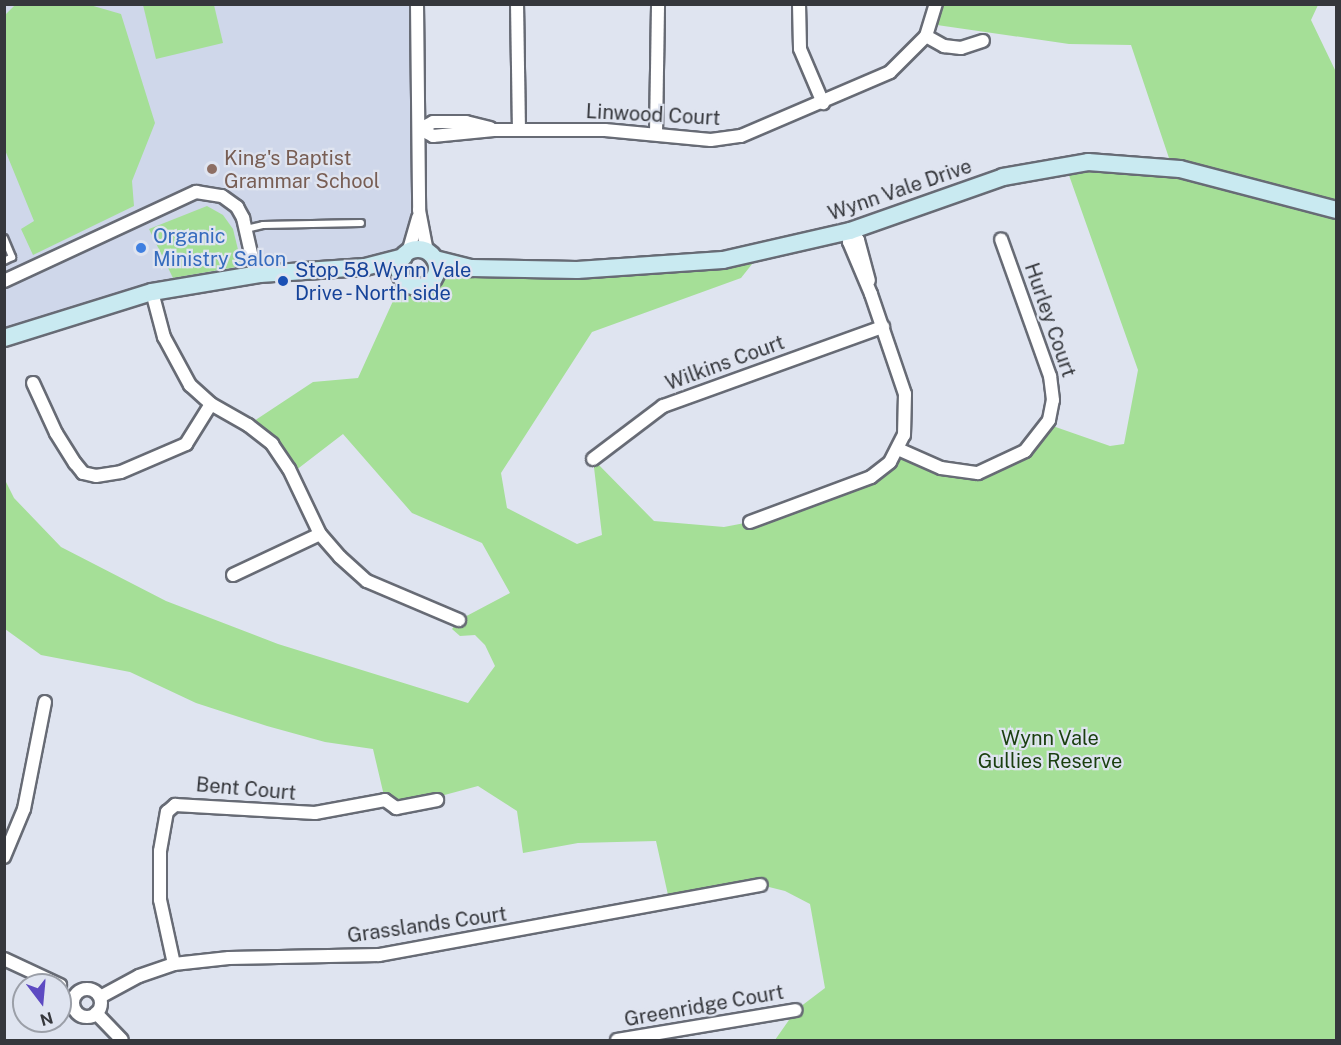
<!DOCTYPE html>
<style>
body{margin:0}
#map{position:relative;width:1341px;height:1045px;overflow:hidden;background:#dfe4f0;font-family:"Public Sans",sans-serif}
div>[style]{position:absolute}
.built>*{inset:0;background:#cfd7ea}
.green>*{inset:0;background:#a5df97}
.roads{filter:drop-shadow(2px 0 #676b75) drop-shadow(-2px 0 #676b75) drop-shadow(0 2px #676b75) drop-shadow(0 -2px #676b75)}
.lane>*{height:6px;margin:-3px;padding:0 3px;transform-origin:3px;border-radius:3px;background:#fff}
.street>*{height:12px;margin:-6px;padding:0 6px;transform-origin:6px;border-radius:6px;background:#fff}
.street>.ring{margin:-6px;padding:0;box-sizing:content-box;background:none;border:12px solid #fff;border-radius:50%}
.secondary>*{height:16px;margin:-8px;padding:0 8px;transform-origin:8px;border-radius:8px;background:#c9eaf1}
.secondary>.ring{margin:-8px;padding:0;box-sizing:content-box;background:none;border:16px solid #c9eaf1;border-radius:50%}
.dots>*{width:16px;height:16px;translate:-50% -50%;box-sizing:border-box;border:3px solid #dfe4f0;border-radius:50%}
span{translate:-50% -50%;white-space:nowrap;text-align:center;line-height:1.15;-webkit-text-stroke:4.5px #dfe4f0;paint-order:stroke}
.street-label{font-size:20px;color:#35373c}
.education-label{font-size:20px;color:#785e54}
.left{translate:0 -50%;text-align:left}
.shop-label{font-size:20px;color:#366cbe}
.transit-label{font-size:20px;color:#164399}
.park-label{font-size:20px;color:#1a3f0f}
.frame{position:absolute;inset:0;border:6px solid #35373c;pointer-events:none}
.north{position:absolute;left:12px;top:973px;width:60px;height:60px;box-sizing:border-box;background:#dfe4f0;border:2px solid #9b9fa8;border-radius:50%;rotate:164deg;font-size:16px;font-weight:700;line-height:24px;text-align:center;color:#35373c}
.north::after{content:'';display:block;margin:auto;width:21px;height:27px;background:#5d4ac2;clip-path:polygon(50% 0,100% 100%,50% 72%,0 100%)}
</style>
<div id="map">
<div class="built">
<i style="clip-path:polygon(5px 5px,416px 5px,419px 210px,405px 255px,142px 295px,5px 339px)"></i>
</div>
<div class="green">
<i style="clip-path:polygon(16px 4px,90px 5px,121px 14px,155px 123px,132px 181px,134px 206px,33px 255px,21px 229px,34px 221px,5px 150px,5px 15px)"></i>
<i style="clip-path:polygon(143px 5px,214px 5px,223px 43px,156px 59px)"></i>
<i style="clip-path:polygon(936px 5px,1318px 5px,1311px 20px,1336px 72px,1336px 1040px,775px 1040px,796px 1010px,825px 988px,810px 904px,785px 891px,761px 885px,670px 904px,656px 841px,578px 843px,523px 853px,517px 811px,478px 786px,396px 808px,385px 800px,373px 749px,325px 742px,267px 726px,196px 703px,130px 672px,41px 655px,5px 629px,4px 478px,14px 498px,61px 547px,166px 601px,278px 644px,468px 703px,495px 666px,485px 645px,475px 635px,460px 636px,452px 629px,459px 620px,510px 593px,482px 543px,412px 513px,343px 434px,291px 474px,248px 425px,313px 382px,358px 378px,403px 279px,420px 287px,472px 268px,760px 254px,741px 278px,592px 332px,501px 473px,507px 508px,577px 544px,602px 535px,593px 459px,654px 521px,724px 527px,750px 522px,855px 484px,898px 449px,963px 473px,1003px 465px,1047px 424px,1110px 446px,1124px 444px,1138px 370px,1065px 164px,1172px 167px,1131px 45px,1069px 44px,930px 24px)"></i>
<i style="clip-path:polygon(207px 206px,223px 215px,233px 229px,242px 266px,173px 278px,149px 229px)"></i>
</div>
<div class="roads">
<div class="lane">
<i style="left:246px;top:229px;width:17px;rotate:-13deg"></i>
<i style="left:263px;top:225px;width:98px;rotate:-1.2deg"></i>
<i style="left:4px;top:238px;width:21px;rotate:67deg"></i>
<i style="left:12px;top:257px;width:9px;rotate:153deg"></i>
</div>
<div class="street">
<i style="left:417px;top:4px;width:206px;rotate:89.4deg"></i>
<i style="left:419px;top:210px;width:43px;rotate:79.2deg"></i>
<i style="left:517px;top:4px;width:126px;rotate:89.1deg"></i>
<i style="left:799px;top:4px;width:45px;rotate:88.7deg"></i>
<i style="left:800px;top:49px;width:59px;rotate:66.9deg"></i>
<i style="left:926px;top:36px;width:21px;rotate:29deg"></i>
<i style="left:944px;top:46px;width:17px;rotate:7deg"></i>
<i style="left:961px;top:48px;width:23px;rotate:-18deg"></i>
<i style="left:420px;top:129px;width:15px;rotate:28deg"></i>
<i style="left:433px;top:136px;width:61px;rotate:-5.6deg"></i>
<i style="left:494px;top:130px;width:111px"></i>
<i style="left:605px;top:130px;width:106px;rotate:5.4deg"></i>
<i style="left:711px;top:140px;width:30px;rotate:-8deg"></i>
<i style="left:741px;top:136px;width:162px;rotate:-23.2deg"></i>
<i style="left:890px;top:72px;width:51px;rotate:-45deg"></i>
<i style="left:926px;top:36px;width:34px;rotate:-73deg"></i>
<i style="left:420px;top:129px;width:15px;rotate:-28deg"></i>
<i style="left:433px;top:122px;width:33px"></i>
<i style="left:466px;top:122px;width:25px;rotate:14deg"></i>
<i style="left:656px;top:134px;width:130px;rotate:-89.1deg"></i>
<i style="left:850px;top:231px;width:12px;rotate:48deg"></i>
<i style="left:858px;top:240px;width:42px;rotate:75deg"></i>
<i style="left:408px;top:253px;width:37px;rotate:-74deg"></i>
<i style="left:4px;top:281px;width:212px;rotate:-24.9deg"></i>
<i style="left:196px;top:192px;width:26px;rotate:9deg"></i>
<i style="left:222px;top:196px;width:19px;rotate:36deg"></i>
<i style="left:237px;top:207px;width:13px;rotate:61deg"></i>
<i style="left:243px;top:218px;width:58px;rotate:77.2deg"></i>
<i style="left:152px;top:292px;width:47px;rotate:75.1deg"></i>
<i style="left:164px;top:337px;width:55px;rotate:61.6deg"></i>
<i style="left:190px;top:385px;width:28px;rotate:42deg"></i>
<i style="left:211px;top:404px;width:43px;rotate:29.6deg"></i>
<i style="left:248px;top:425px;width:31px;rotate:38deg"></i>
<i style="left:272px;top:444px;width:30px;rotate:56deg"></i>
<i style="left:289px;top:469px;width:72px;rotate:64.5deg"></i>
<i style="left:320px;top:534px;width:30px;rotate:49deg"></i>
<i style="left:340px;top:557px;width:36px;rotate:42deg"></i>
<i style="left:367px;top:581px;width:100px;rotate:23deg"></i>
<i style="left:33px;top:383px;width:55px;rotate:65.3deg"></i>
<i style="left:56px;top:433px;width:36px;rotate:58deg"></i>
<i style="left:75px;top:463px;width:13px;rotate:51deg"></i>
<i style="left:83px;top:473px;width:13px;rotate:13deg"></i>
<i style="left:96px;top:476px;width:25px;rotate:-9deg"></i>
<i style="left:121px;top:472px;width:71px;rotate:-23.3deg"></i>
<i style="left:186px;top:444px;width:47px;rotate:-58deg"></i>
<i style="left:898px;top:449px;width:47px;rotate:23.8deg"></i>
<i style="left:941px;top:468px;width:37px;rotate:8deg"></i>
<i style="left:978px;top:473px;width:52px;rotate:-25.1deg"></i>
<i style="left:1025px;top:451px;width:39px;rotate:-52deg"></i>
<i style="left:1049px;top:420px;width:20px;rotate:-79deg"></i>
<i style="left:1053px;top:400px;width:24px;rotate:-97deg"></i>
<i style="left:1050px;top:376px;width:145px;rotate:-109.7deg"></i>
<i style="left:593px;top:459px;width:88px;rotate:-37.1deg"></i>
<i style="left:663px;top:406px;width:234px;rotate:-19.8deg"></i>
<i style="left:750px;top:522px;width:129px;rotate:-20.4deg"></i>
<i style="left:871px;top:477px;width:24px;rotate:-38deg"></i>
<i style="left:890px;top:462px;width:30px;rotate:-63deg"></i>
<i style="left:904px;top:435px;width:41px;rotate:-88.6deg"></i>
<i style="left:905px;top:394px;width:106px;rotate:-108.8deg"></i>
<i style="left:871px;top:294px;width:56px;rotate:-112.9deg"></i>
<i style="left:849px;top:242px;width:11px;rotate:-85deg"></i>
<i style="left:233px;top:575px;width:96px;rotate:-25.2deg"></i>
<i style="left:4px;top:857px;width:52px;rotate:-67.4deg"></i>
<i style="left:24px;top:809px;width:109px;rotate:-78.9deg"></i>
<i style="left:4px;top:959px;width:62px;rotate:24.9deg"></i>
<i style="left:174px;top:964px;width:66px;rotate:-102.3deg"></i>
<i style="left:160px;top:900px;width:49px;rotate:-90deg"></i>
<i style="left:160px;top:851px;width:40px;rotate:-80deg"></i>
<i style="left:167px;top:812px;width:11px;rotate:-41deg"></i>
<i style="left:175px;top:805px;width:140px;rotate:3.3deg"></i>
<i style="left:315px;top:813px;width:71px;rotate:-10.5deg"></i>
<i style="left:385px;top:800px;width:14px;rotate:36deg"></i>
<i style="left:396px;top:808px;width:42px;rotate:-11deg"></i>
<i class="ring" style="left:73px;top:989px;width:16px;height:16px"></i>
<i style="left:102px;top:996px;width:42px;rotate:-28.4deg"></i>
<i style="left:139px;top:976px;width:37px;rotate:-19deg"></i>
<i style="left:174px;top:964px;width:55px;rotate:-6.2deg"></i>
<i style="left:229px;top:958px;width:150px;rotate:-1.1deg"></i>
<i style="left:379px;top:955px;width:388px;rotate:-10.4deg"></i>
<i style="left:96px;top:1013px;width:37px;rotate:46deg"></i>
<i style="left:617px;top:1040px;width:181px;rotate:-9.5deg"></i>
</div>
<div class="secondary">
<i class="ring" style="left:399px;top:249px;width:22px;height:22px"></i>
<i style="left:435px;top:259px;width:38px;rotate:14deg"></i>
<i style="left:472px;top:268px;width:105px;rotate:1.1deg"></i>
<i style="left:577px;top:270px;width:146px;rotate:-3.9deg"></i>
<i style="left:723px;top:260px;width:130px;rotate:-12.9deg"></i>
<i style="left:850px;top:231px;width:162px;rotate:-19.4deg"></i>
<i style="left:1003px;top:177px;width:86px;rotate:-10deg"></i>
<i style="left:1088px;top:162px;width:92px;rotate:4.4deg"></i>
<i style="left:1180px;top:169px;width:161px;rotate:14.7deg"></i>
<i style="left:4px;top:338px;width:155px;rotate:-17.3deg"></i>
<i style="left:152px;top:292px;width:109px;rotate:-9.5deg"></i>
<i style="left:260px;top:274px;width:105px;rotate:-3.8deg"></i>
<i style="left:365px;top:267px;width:40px;rotate:-14.4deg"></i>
</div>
</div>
<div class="dots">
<i style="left:212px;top:169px;background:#8d6e63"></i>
<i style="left:141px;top:248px;background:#3f7fe0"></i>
<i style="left:283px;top:281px;background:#1a4fb4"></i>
</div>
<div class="street-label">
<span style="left:653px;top:115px;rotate:3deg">Linwood Court</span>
<span style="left:900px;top:190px;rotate:-19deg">Wynn Vale Drive</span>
<span style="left:1050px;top:320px;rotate:71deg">Hurley Court</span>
<span style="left:725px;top:363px;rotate:-20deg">Wilkins Court</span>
<span style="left:246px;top:789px;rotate:5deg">Bent Court</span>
<span style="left:427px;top:925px;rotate:-8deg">Grasslands Court</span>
<span style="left:704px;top:1006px;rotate:-10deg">Greenridge Court</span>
</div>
<div class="education-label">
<span class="left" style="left:224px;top:170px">King's Baptist<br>Grammar School</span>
</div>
<div class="shop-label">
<span class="left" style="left:153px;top:248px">Organic<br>Ministry Salon</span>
</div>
<div class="transit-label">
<span class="left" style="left:295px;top:282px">Stop 58 Wynn Vale<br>Drive - North side</span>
</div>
<div class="park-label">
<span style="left:1050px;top:750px">Wynn Vale<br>Gullies Reserve</span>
</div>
<div class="frame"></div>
<div class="north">N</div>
</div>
